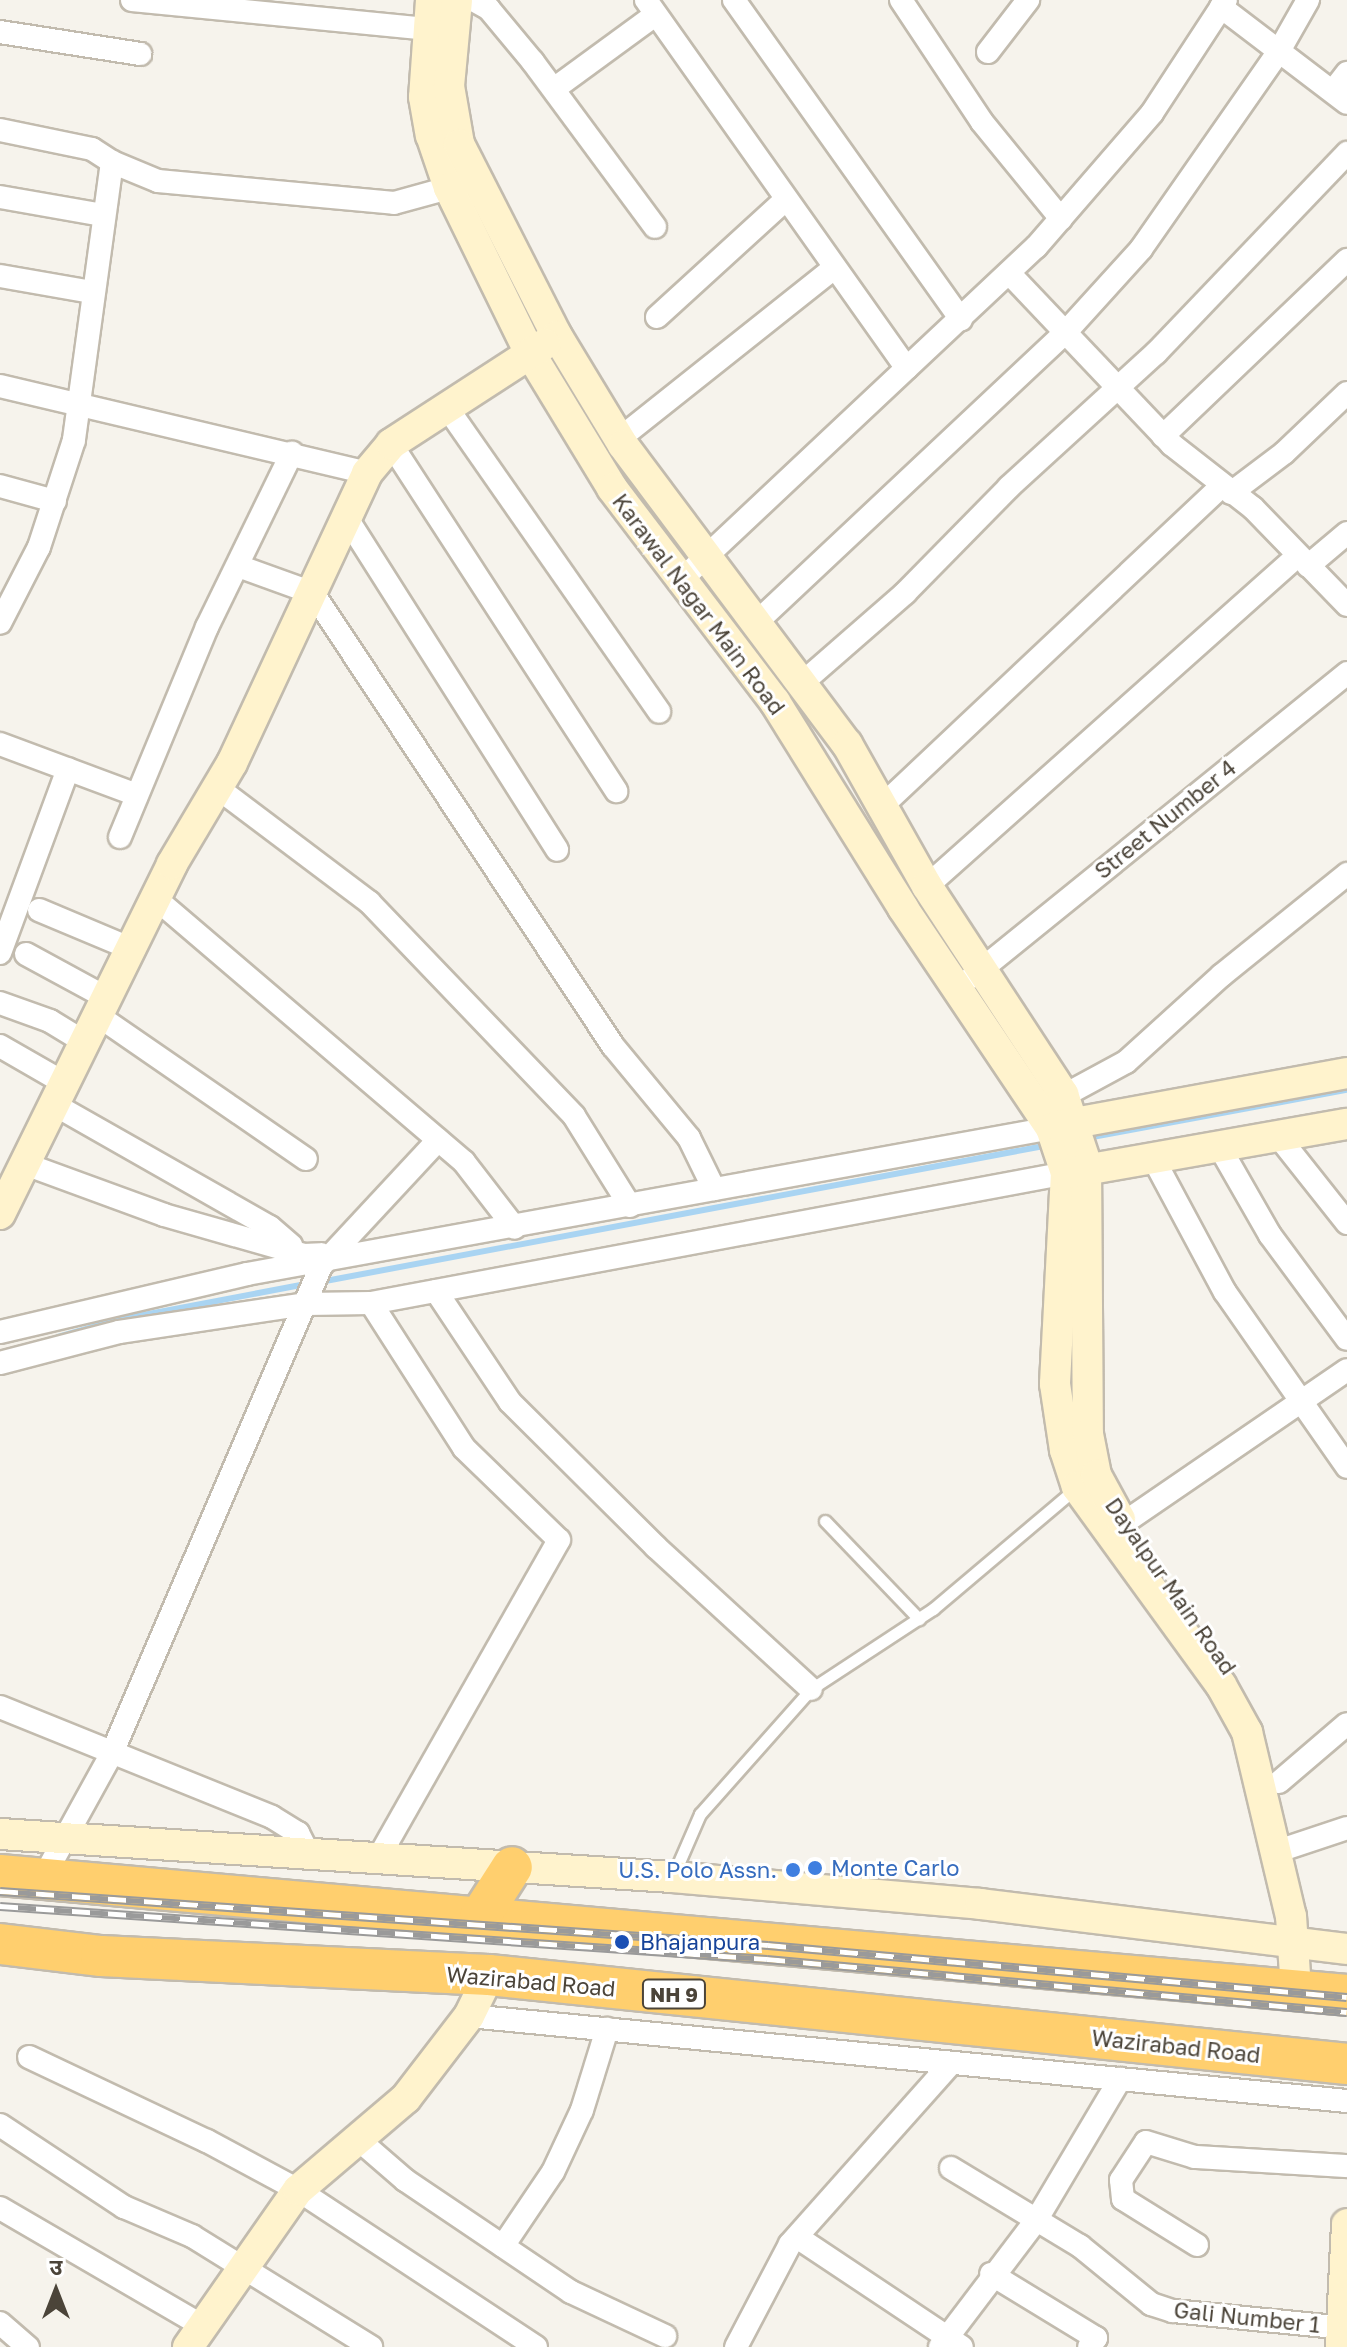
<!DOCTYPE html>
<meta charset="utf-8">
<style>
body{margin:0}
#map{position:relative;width:1347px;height:2347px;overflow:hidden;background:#f6f3ec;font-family:"Golos Text","Noto Sans Devanagari",sans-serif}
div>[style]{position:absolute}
.stream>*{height:6px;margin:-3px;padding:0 3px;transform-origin:3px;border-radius:3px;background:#a9d4f2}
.roads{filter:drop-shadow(2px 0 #c2bbae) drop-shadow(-2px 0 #c2bbae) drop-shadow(0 2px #c2bbae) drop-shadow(0 -2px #c2bbae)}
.lane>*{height:11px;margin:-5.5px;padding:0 5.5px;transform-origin:5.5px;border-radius:5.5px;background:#fff}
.street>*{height:22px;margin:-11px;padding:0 11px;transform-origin:11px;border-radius:11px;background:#fff}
.secondary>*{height:30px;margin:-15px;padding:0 15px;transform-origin:15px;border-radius:15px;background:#fff3cd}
.highway>*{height:40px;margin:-20px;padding:0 20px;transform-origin:20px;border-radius:20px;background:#ffcf6e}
.rail>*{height:9px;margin-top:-4.5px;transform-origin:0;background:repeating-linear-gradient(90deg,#fff 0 18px,#9a9a9a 0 36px);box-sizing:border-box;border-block:2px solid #9a9a9a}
.dots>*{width:22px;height:22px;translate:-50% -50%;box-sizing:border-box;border:4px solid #fff;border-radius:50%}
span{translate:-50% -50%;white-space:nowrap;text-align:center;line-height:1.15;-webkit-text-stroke:6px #fff;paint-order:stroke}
.shield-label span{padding:2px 6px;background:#fff;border:2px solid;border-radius:6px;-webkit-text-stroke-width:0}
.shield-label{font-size:20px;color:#4b4439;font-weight:700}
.street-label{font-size:22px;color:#4b4439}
.shop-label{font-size:22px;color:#366cbe}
.left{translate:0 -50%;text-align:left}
.right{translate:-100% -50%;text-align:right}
.transit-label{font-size:22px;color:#164399}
.north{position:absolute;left:16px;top:2251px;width:80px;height:80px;-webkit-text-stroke:6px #fff;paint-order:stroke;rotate:0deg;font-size:22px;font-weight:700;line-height:32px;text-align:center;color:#4b4439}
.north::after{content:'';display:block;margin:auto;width:28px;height:36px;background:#4b4439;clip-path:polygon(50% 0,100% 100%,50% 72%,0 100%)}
</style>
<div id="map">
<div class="stream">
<i style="left:1087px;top:1138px;width:264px;rotate:-10.5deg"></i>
<i style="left:320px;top:1282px;width:742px;rotate:-10.64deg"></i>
<i style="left:58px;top:1337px;width:61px;rotate:-16.1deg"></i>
<i style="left:117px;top:1320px;width:191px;rotate:-10.8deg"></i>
</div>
<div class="roads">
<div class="lane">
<i style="left:825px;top:1521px;width:136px;rotate:46.2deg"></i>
<i style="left:673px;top:1876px;width:68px;rotate:-66.5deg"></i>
<i style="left:700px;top:1814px;width:167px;rotate:-48.4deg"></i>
<i style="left:811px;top:1689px;width:146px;rotate:-33.3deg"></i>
<i style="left:933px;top:1609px;width:186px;rotate:-40.2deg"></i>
</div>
<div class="street">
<i style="left:132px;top:0;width:296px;rotate:5.6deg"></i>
<i style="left:473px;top:0;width:18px;rotate:29deg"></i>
<i style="left:489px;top:9px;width:69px;rotate:50.3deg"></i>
<i style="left:533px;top:62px;width:205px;rotate:53.5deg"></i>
<i style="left:646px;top:0;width:451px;rotate:54.7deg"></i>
<i style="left:734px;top:0;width:392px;rotate:54.6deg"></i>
<i style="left:901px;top:0;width:146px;rotate:56.4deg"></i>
<i style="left:982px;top:122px;width:125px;rotate:50.8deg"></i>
<i style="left:1221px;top:7px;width:158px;rotate:37.3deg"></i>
<i style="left:0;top:32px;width:142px;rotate:8.9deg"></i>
<i style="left:988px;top:52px;width:66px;rotate:-52.4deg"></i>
<i style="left:554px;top:89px;width:125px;rotate:-36.2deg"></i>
<i style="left:1333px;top:91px;width:23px;rotate:-52deg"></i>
<i style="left:0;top:130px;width:94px;rotate:11.7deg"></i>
<i style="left:92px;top:149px;width:24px;rotate:33deg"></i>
<i style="left:112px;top:162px;width:281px;rotate:97.8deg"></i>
<i style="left:74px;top:440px;width:113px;rotate:108.1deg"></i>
<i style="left:39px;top:547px;width:85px;rotate:117.2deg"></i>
<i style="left:112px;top:162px;width:50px;rotate:22.4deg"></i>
<i style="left:158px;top:181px;width:237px;rotate:5.3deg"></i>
<i style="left:394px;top:203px;width:57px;rotate:-15.3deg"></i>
<i style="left:0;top:197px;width:105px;rotate:9.9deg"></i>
<i style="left:1009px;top:273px;width:236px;rotate:46.5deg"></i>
<i style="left:1171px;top:444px;width:104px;rotate:38deg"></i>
<i style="left:1253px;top:508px;width:135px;rotate:45.9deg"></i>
<i style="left:0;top:276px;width:93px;rotate:9.9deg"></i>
<i style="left:657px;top:317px;width:173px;rotate:-42.4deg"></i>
<i style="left:0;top:386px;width:377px;rotate:13.3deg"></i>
<i style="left:448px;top:409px;width:369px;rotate:55.1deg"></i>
<i style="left:1163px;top:436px;width:255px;rotate:-43.7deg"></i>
<i style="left:619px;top:439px;width:273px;rotate:-38.5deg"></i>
<i style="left:391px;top:444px;width:414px;rotate:57deg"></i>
<i style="left:0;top:486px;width:57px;rotate:15.3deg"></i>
<i style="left:1231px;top:493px;width:66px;rotate:-37deg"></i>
<i style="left:1284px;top:453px;width:87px;rotate:-43.6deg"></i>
<i style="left:346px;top:517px;width:394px;rotate:57.6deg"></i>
<i style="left:238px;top:566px;width:80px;rotate:19.8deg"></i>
<i style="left:313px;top:593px;width:543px;rotate:56.49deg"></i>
<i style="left:613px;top:1046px;width:119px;rotate:50.4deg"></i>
<i style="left:689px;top:1138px;width:57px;rotate:63.9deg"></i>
<i style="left:1308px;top:566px;width:51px;rotate:-40.2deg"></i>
<i style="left:679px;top:582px;width:490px;rotate:-43.2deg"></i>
<i style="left:1036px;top:247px;width:177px;rotate:-49.1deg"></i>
<i style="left:1152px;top:113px;width:135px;rotate:-56.8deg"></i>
<i style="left:757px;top:622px;width:421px;rotate:-43.2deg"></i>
<i style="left:1064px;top:334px;width:115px;rotate:-47.8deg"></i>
<i style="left:1141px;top:249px;width:241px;rotate:-55.1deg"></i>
<i style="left:1279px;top:51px;width:59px;rotate:-60.4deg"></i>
<i style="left:802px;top:683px;width:137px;rotate:-41.1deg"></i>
<i style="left:905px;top:593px;width:148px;rotate:-45.5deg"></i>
<i style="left:1009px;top:487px;width:199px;rotate:-42.4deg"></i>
<i style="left:1156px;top:353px;width:277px;rotate:-46.3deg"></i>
<i style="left:0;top:744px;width:146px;rotate:20.4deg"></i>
<i style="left:219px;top:789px;width:188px;rotate:37deg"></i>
<i style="left:369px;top:902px;width:296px;rotate:46.2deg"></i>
<i style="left:574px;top:1116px;width:106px;rotate:58.1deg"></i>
<i style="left:882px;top:806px;width:467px;rotate:-43.3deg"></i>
<i style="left:120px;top:837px;width:227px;rotate:-67.5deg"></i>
<i style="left:207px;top:627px;width:194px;rotate:-64deg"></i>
<i style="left:927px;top:886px;width:497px;rotate:-41.7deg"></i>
<i style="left:155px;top:898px;width:406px;rotate:40.5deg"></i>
<i style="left:464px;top:1162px;width:83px;rotate:52.3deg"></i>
<i style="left:39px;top:910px;width:103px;rotate:22.8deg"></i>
<i style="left:0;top:953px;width:196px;rotate:-69.7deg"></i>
<i style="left:26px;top:954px;width:94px;rotate:28.5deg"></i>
<i style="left:972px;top:977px;width:483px;rotate:-39deg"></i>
<i style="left:0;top:1003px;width:53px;rotate:19.8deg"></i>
<i style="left:50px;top:1021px;width:42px;rotate:31.4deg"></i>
<i style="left:100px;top:1017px;width:250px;rotate:34.6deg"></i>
<i style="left:0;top:1046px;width:76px;rotate:29.9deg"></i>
<i style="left:1052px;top:1102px;width:84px;rotate:-28.4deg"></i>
<i style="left:1126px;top:1062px;width:130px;rotate:-42.2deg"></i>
<i style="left:1222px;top:975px;width:161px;rotate:-38.9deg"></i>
<i style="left:55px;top:1105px;width:247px;rotate:29.6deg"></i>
<i style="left:270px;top:1227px;width:28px;rotate:41deg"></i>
<i style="left:1278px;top:1136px;width:111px;rotate:51.6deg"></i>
<i style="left:1219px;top:1146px;width:103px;rotate:60.2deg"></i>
<i style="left:1270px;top:1235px;width:129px;rotate:53.5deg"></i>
<i style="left:1153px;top:1158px;width:152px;rotate:61.8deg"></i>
<i style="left:1225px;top:1292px;width:213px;rotate:55.1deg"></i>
<i style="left:25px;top:1164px;width:148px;rotate:20.1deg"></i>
<i style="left:164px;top:1215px;width:146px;rotate:15.9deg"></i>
<i style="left:304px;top:1255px;width:17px;rotate:-3deg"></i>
<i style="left:436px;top:1291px;width:133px;rotate:56.3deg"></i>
<i style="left:510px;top:1402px;width:206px;rotate:44.8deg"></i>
<i style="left:656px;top:1547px;width:210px;rotate:42.5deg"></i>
<i style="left:371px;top:1303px;width:172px;rotate:57.3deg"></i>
<i style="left:464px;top:1448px;width:132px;rotate:44.1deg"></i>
<i style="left:559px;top:1540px;width:367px;rotate:119.6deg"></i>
<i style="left:0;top:1332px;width:254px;rotate:-13.2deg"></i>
<i style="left:247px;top:1274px;width:817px;rotate:-10.29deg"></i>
<i style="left:0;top:1363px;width:123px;rotate:-14.6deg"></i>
<i style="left:119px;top:1332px;width:190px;rotate:-8.5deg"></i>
<i style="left:307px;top:1304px;width:64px;rotate:-0.9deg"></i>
<i style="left:371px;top:1303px;width:707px;rotate:-10.59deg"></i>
<i style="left:1109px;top:1533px;width:288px;rotate:-34.4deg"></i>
<i style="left:0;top:1707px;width:293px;rotate:22deg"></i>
<i style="left:272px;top:1817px;width:31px;rotate:32deg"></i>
<i style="left:298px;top:1833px;width:25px;rotate:63deg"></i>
<i style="left:1279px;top:1782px;width:89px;rotate:-40.5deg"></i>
<i style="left:1275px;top:1852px;width:76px;rotate:-18.4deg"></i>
<i style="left:43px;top:1878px;width:143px;rotate:-61.1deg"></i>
<i style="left:112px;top:1753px;width:530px;rotate:-66.77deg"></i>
<i style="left:321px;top:1266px;width:172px;rotate:-47.1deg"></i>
<i style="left:469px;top:2016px;width:882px;rotate:5.53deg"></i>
<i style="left:29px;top:2057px;width:197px;rotate:25.3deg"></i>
<i style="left:207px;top:2141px;width:103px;rotate:28.3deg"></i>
<i style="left:298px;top:2190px;width:285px;rotate:33.4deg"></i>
<i style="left:0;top:2125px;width:149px;rotate:33.5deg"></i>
<i style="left:124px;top:2207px;width:74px;rotate:23.1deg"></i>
<i style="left:192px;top:2236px;width:211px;rotate:31.8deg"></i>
<i style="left:360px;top:2141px;width:60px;rotate:40.9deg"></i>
<i style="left:405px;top:2180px;width:200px;rotate:34deg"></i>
<i style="left:571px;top:2292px;width:104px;rotate:25.1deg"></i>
<i style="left:951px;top:2168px;width:151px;rotate:31.2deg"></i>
<i style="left:1080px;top:2246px;width:92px;rotate:39.2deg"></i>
<i style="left:1151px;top:2304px;width:23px;rotate:18deg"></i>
<i style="left:1173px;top:2311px;width:175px;rotate:5.6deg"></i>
<i style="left:0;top:2208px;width:233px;rotate:30.2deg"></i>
<i style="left:797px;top:2237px;width:198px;rotate:33.7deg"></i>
<i style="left:1197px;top:2245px;width:87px;rotate:-148.1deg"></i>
<i style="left:1123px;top:2199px;width:19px;rotate:-96deg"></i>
<i style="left:1121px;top:2180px;width:45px;rotate:-56.7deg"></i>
<i style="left:1146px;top:2142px;width:51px;rotate:17deg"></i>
<i style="left:1195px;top:2157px;width:152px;rotate:3.4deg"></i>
<i style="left:503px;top:2246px;width:89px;rotate:-56deg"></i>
<i style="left:553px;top:2172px;width:68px;rotate:-64.9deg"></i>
<i style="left:582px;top:2110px;width:85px;rotate:-72.8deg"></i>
<i style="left:991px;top:2274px;width:123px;rotate:31.4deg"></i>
<i style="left:1096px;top:2338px;width:11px;rotate:128deg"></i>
<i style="left:0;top:2323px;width:37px;rotate:41deg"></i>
<i style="left:736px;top:2347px;width:116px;rotate:-62.3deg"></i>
<i style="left:790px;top:2244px;width:242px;rotate:-48.3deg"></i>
<i style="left:940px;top:2347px;width:161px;rotate:-52.8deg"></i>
<i style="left:1037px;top:2219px;width:163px;rotate:-59.3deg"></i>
</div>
<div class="secondary">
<i style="left:431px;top:0;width:97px;rotate:94.1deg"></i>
<i style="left:424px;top:97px;width:39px;rotate:80deg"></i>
<i style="left:431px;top:135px;width:56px;rotate:71.2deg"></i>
<i style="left:449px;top:188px;width:184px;rotate:63.9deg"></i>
<i style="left:530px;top:353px;width:158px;rotate:58.7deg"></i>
<i style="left:612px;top:488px;width:269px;rotate:52.7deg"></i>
<i style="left:775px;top:702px;width:243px;rotate:58.1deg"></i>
<i style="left:903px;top:908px;width:265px;rotate:56.1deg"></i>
<i style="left:1051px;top:1128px;width:47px;rotate:71.6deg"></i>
<i style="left:1066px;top:1173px;width:211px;rotate:93deg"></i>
<i style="left:1055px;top:1384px;width:67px;rotate:81.4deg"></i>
<i style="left:1065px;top:1450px;width:39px;rotate:72deg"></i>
<i style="left:1077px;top:1487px;width:245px;rotate:54deg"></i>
<i style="left:1221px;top:1685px;width:54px;rotate:61deg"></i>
<i style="left:1247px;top:1732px;width:189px;rotate:76.6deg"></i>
<i style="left:1291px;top:1916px;width:74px;rotate:86.1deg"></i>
<i style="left:457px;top:0;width:86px;rotate:95.3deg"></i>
<i style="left:449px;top:86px;width:59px;rotate:80.2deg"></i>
<i style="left:459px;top:144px;width:216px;rotate:63deg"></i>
<i style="left:557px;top:336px;width:127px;rotate:58.8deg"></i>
<i style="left:623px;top:445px;width:374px;rotate:53.2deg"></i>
<i style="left:847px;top:744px;width:163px;rotate:60.6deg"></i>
<i style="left:927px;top:886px;width:249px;rotate:56.8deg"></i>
<i style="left:1063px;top:1094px;width:73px;rotate:71.6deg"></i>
<i style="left:1086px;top:1163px;width:271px;rotate:89.6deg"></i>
<i style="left:1088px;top:1434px;width:42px;rotate:79deg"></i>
<i style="left:1096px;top:1475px;width:50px;rotate:61.4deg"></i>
<i style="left:1058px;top:1126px;width:294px;rotate:-10.4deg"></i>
<i style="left:1068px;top:1173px;width:283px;rotate:-10deg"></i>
<i style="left:0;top:1214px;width:390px;rotate:-63.8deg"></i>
<i style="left:172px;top:864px;width:117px;rotate:-59.3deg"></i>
<i style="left:232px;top:763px;width:320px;rotate:-65deg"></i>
<i style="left:367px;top:473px;width:38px;rotate:-50deg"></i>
<i style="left:391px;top:444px;width:184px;rotate:-33deg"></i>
<i style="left:0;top:1834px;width:674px;rotate:3.66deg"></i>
<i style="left:673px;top:1877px;width:308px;rotate:5deg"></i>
<i style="left:980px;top:1904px;width:370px;rotate:7deg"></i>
<i style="left:188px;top:2347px;width:192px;rotate:-55deg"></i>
<i style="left:298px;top:2190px;width:142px;rotate:-40.4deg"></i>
<i style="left:406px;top:2098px;width:103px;rotate:-52.5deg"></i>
<i style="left:469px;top:2016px;width:46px;rotate:-64deg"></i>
<i style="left:1341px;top:2347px;width:123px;rotate:-87.2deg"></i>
</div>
<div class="highway">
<i style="left:0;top:1875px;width:1352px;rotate:5.09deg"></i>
<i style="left:480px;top:1917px;width:59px;rotate:-57.4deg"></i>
<i style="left:0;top:1944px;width:102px;rotate:6.8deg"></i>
<i style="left:101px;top:1956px;width:388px;rotate:2.8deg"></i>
<i style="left:489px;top:1975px;width:863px;rotate:5.92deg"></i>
</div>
</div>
<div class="rail">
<i style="left:0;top:1891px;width:770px;rotate:4.02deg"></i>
<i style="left:768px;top:1945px;width:581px;rotate:5.13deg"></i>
<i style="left:0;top:1906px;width:769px;rotate:3.95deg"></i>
<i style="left:767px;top:1959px;width:582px;rotate:5.22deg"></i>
</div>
<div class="dots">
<i style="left:815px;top:1868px;background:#3f7fe0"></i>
<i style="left:793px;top:1870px;background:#3f7fe0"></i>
<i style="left:622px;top:1942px;background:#1a4fb4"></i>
</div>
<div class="shield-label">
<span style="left:674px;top:1994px">NH 9</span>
</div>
<div class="street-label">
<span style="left:699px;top:604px;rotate:53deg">Karawal Nagar Main Road</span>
<span style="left:1165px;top:819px;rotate:-39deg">Street Number 4</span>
<span style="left:1171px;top:1586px;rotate:55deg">Dayalpur Main Road</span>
<span style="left:531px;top:1981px;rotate:5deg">Wazirabad Road</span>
<span style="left:1176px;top:2046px;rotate:6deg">Wazirabad Road</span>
<span style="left:1247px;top:2317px;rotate:6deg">Gali Number 1</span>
</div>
<div class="shop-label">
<span class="left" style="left:831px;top:1868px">Monte Carlo</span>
<span class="right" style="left:777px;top:1870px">U.S. Polo Assn.</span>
</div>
<div class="transit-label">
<span class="left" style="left:640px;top:1942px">Bhajanpura</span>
</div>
<div class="north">उ</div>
</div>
